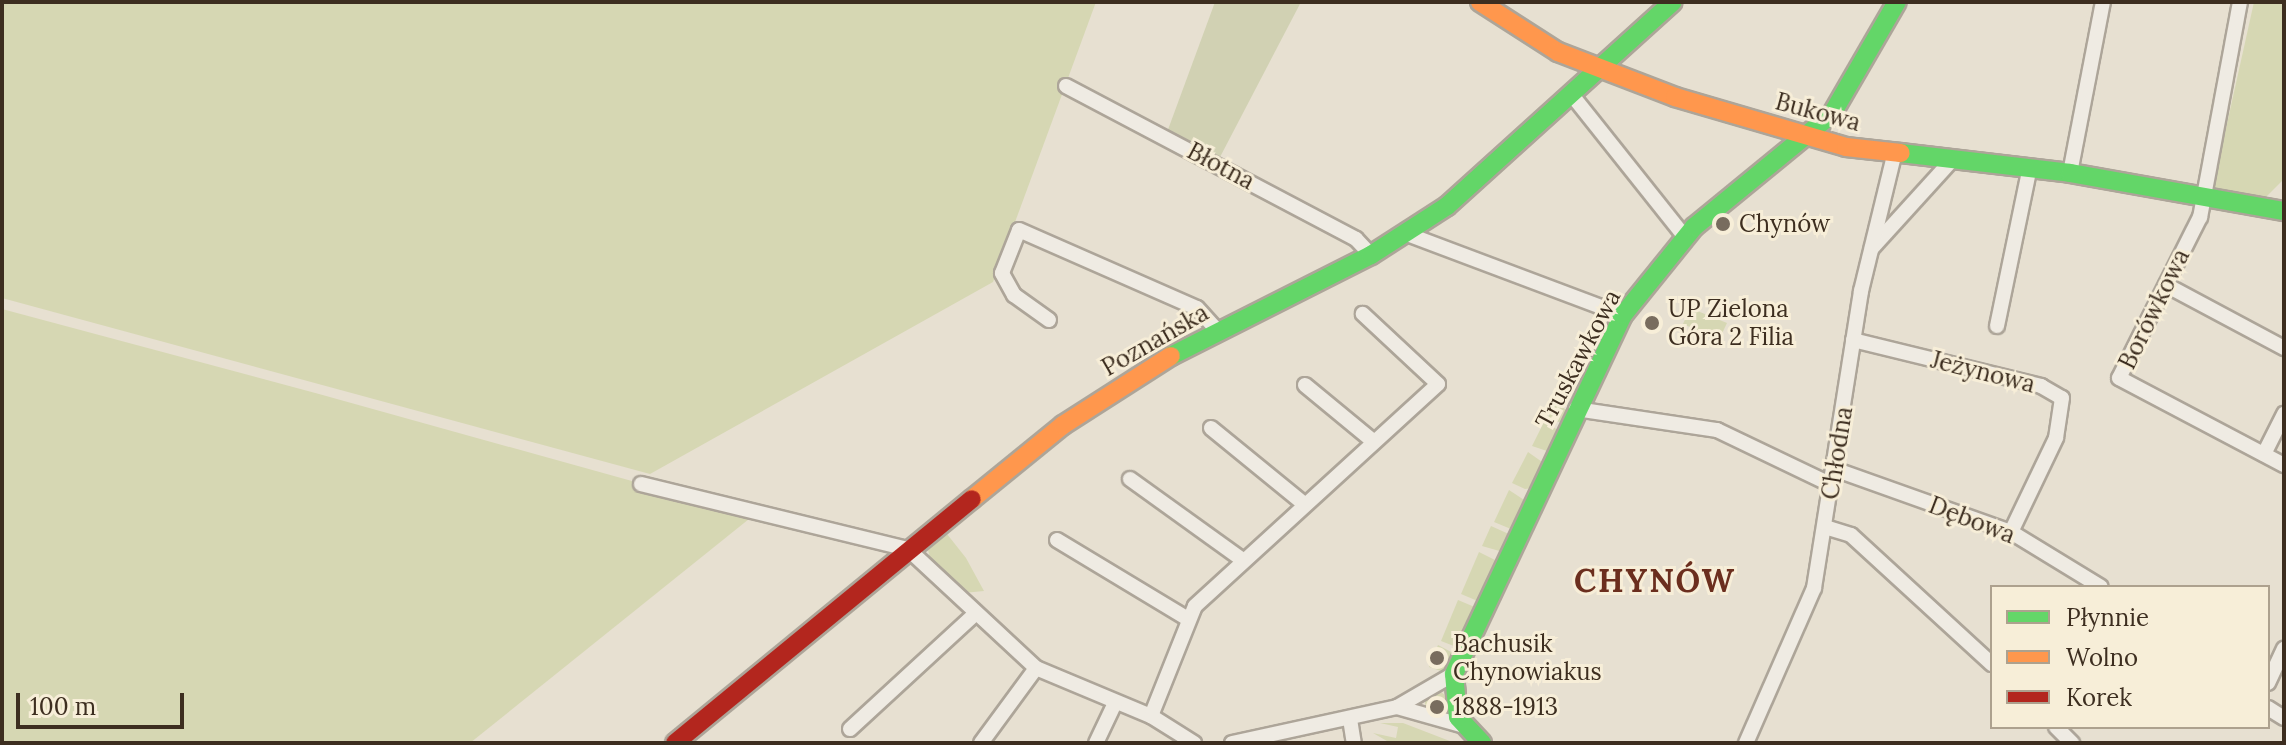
<!DOCTYPE html>
<meta charset="utf-8">
<style>
body{margin:0}
#map{position:relative;width:2286px;height:745px;overflow:hidden;background:#e7e0d1;font-family:Lora,serif}
div>[style]{position:absolute}
.green>*{inset:0;background:#d6d7b3}
.round{border-radius:50%}
.cemetery>*{inset:0;background:#d1d1b3}
.roads{filter:drop-shadow(2px 0 #ada599) drop-shadow(-2px 0 #ada599) drop-shadow(0 2px #ada599) drop-shadow(0 -2px #ada599)}
.street>*{height:14px;margin:-7px;padding:0 7px;transform-origin:7px;border-radius:7px;background:#efebe3}
.fast>*{height:18px;margin:-9px;padding:0 9px;transform-origin:9px;border-radius:9px;background:#63d668}
.slow>*{height:18px;margin:-9px;padding:0 9px;transform-origin:9px;border-radius:9px;background:#ff974d}
.jam>*{height:18px;margin:-9px;padding:0 9px;transform-origin:9px;border-radius:9px;background:#b3261e}
.dots>*{width:22px;height:22px;translate:-50% -50%;box-sizing:border-box;border:4px solid #f7eed8;border-radius:50%}
span{translate:-50% -50%;white-space:nowrap;text-align:center;line-height:1.15;-webkit-text-stroke:6px #f7eed8;paint-order:stroke}
.street-label{font-size:24px;color:#3d2e20}
.poi-label{font-size:24px;color:#3d2e20}
.left{translate:0 -50%;text-align:left}
.district-label{font-size:32px;color:#6b2e1e;font-weight:700;letter-spacing:2px}
.frame{position:absolute;inset:0;border:4px solid #3d2e20;pointer-events:none}
.legend{position:absolute;left:1990px;top:585px;width:280px;height:144px;box-sizing:border-box;background:#f7eed8;border:2px solid #ada18e;margin:0;padding:10px 14px;list-style:none;font-size:24px;color:#3d2e20}
.legend li{display:flex;align-items:center;gap:16px;height:40px}
.legend b{width:40px;border:2px solid #ada18e}
.scale{position:absolute;left:16px;top:693px;width:168px;height:36px;box-sizing:border-box;border:4px solid #3d2e20;border-top:0;padding-left:10px;font-size:24px;line-height:28px;white-space:nowrap;color:#3d2e20;-webkit-text-stroke:6px #f7eed8;paint-order:stroke}
</style>
<div id="map">
<div class="green">
<i style="clip-path:polygon(2px 2px,1096px 2px,993px 282px,650px 474px,2px 298px)"></i>
<i style="clip-path:polygon(2254px 2px,2284px 2px,2284px 179px,2261px 202px,2211px 196px)"></i>
<i style="clip-path:polygon(1690px 308px,1727px 323px,1719px 340px,1683px 324px)"></i>
<i style="clip-path:polygon(2px 309px,319px 394px,754px 515px,470px 743px,2px 743px)"></i>
<i style="clip-path:polygon(1557px 403px,1569px 412px,1563px 423px,1547px 419px)"></i>
<i style="clip-path:polygon(1544px 422px,1558px 430px,1550px 452px,1532px 446px)"></i>
<i style="clip-path:polygon(1528px 452px,1545px 464px,1533px 488px,1525px 489px,1512px 483px)"></i>
<i style="clip-path:polygon(1509px 490px,1527px 502px,1511px 529px,1494px 522px)"></i>
<i style="clip-path:polygon(1491px 526px,1511px 535px,1503px 552px,1482px 546px)"></i>
<i style="clip-path:polygon(947px 534px,966px 558px,984px 591px,963px 593px,931px 562px,928px 550px)"></i>
<i style="clip-path:polygon(1479px 552px,1499px 562px,1480px 602px,1461px 594px)"></i>
<i style="clip-path:polygon(1458px 600px,1477px 608px,1459px 648px,1441px 641px)"></i>
<i style="clip-path:polygon(1438px 645px,1455px 654px,1444px 672px,1429px 667px)"></i>
<i class="round" style="left:1425px;top:691px;width:22px;height:22px"></i>
<i style="clip-path:polygon(1380px 723px,1403px 723px,1455px 743px,1387px 741px,1373px 733px,1396px 738px,1398px 727px)"></i>
</div>
<div class="cemetery">
<i style="clip-path:polygon(1215px 2px,1301px 2px,1219px 159px,1166px 135px)"></i>
</div>
<div class="roads">
<div class="street">
<i style="left:2240px;top:2px;width:219px;rotate:100.5deg"></i>
<i style="left:2200px;top:217px;width:180px;rotate:116.7deg"></i>
<i style="left:2119px;top:378px;width:187px;rotate:27.8deg"></i>
<i style="left:1066px;top:86px;width:328px;rotate:27.8deg"></i>
<i style="left:1356px;top:239px;width:22px;rotate:47deg"></i>
<i style="left:1572px;top:95px;width:181px;rotate:51.5deg"></i>
<i style="left:2070px;top:173px;width:174px;rotate:-79.1deg"></i>
<i style="left:1407px;top:234px;width:231px;rotate:20.6deg"></i>
<i style="left:1872px;top:248px;width:119px;rotate:-47.7deg"></i>
<i style="left:2166px;top:285px;width:134px;rotate:28.1deg"></i>
<i style="left:1049px;top:320px;width:43px;rotate:-144.5deg"></i>
<i style="left:1014px;top:295px;width:25px;rotate:-119deg"></i>
<i style="left:1002px;top:273px;width:46px;rotate:-68.4deg"></i>
<i style="left:1019px;top:230px;width:194px;rotate:23.7deg"></i>
<i style="left:1197px;top:308px;width:31px;rotate:48deg"></i>
<i style="left:1997px;top:326px;width:158px;rotate:-78.3deg"></i>
<i style="left:1853px;top:340px;width:194px;rotate:13.7deg"></i>
<i style="left:2041px;top:386px;width:24px;rotate:30deg"></i>
<i style="left:2062px;top:398px;width:40px;rotate:98.5deg"></i>
<i style="left:2056px;top:438px;width:104px;rotate:115.6deg"></i>
<i style="left:1305px;top:385px;width:88px;rotate:39.5deg"></i>
<i style="left:1576px;top:409px;width:143px;rotate:8.5deg"></i>
<i style="left:1717px;top:430px;width:127px;rotate:25.6deg"></i>
<i style="left:1211px;top:428px;width:119px;rotate:39.2deg"></i>
<i style="left:2264px;top:454px;width:45px;rotate:-63.4deg"></i>
<i style="left:1834px;top:469px;width:188px;rotate:19.6deg"></i>
<i style="left:2011px;top:532px;width:105px;rotate:31.4deg"></i>
<i style="left:1130px;top:479px;width:135px;rotate:35.7deg"></i>
<i style="left:641px;top:484px;width:275px;rotate:13.7deg"></i>
<i style="left:908px;top:549px;width:175px;rotate:42.9deg"></i>
<i style="left:1036px;top:668px;width:125px;rotate:22.7deg"></i>
<i style="left:1151px;top:716px;width:51px;rotate:32.1deg"></i>
<i style="left:1825px;top:527px;width:27px;rotate:17deg"></i>
<i style="left:1851px;top:535px;width:191px;rotate:42.5deg"></i>
<i style="left:1057px;top:540px;width:153px;rotate:31.1deg"></i>
<i style="left:2268px;top:683px;width:38px;rotate:-65deg"></i>
<i style="left:1397px;top:707px;width:70px;rotate:15.8deg"></i>
<i style="left:2268px;top:708px;width:19px;rotate:32deg"></i>
<i style="left:1151px;top:716px;width:118px;rotate:-68.2deg"></i>
<i style="left:1195px;top:606px;width:329px;rotate:-42.4deg"></i>
<i style="left:1438px;top:384px;width:103px;rotate:-137deg"></i>
<i style="left:1350px;top:719px;width:24px;rotate:81deg"></i>
<i style="left:2056px;top:727px;width:23px;rotate:45deg"></i>
<i style="left:850px;top:729px;width:170px;rotate:-42.6deg"></i>
<i style="left:981px;top:743px;width:93px;rotate:-53.7deg"></i>
<i style="left:1096px;top:743px;width:44px;rotate:-64.6deg"></i>
<i style="left:1232px;top:743px;width:169px;rotate:-12.3deg"></i>
<i style="left:1397px;top:707px;width:66px;rotate:-30.1deg"></i>
<i style="left:1746px;top:743px;width:169px;rotate:-66.3deg"></i>
<i style="left:1814px;top:588px;width:301px;rotate:-81deg"></i>
<i style="left:1861px;top:291px;width:143px;rotate:-76.3deg"></i>
</div>
<div class="fast">
<i style="left:1901px;top:153px;width:170px;rotate:6.7deg"></i>
<i style="left:2070px;top:173px;width:217px;rotate:10.1deg"></i>
<i style="left:1171px;top:356px;width:224px;rotate:-26.8deg"></i>
<i style="left:1371px;top:255px;width:90px;rotate:-32.8deg"></i>
<i style="left:1447px;top:206px;width:304px;rotate:-42.1deg"></i>
<i style="left:1482px;top:743px;width:35px;rotate:-133deg"></i>
<i style="left:1458px;top:717px;width:43px;rotate:-95.3deg"></i>
<i style="left:1454px;top:674px;width:397px;rotate:-64.8deg"></i>
<i style="left:1623px;top:315px;width:113px;rotate:-51.1deg"></i>
<i style="left:1694px;top:227px;width:178px;rotate:-39.3deg"></i>
<i style="left:1832px;top:114px;width:129px;rotate:-59.9deg"></i>
</div>
<div class="slow">
<i style="left:1480px;top:2px;width:93px;rotate:32.7deg"></i>
<i style="left:1558px;top:52px;width:125px;rotate:21deg"></i>
<i style="left:1675px;top:97px;width:178px;rotate:16.3deg"></i>
<i style="left:1846px;top:147px;width:55px;rotate:6.2deg"></i>
<i style="left:972px;top:499px;width:117px;rotate:-39.1deg"></i>
<i style="left:1063px;top:425px;width:128px;rotate:-32.6deg"></i>
</div>
<div class="jam">
<i style="left:675px;top:743px;width:384px;rotate:-39.4deg"></i>
</div>
</div>
<div class="dots">
<i style="left:1723px;top:224px;background:#786c5e"></i>
<i style="left:1652px;top:323px;background:#786c5e"></i>
<i style="left:1437px;top:658px;background:#786c5e"></i>
<i style="left:1437px;top:707px;background:#786c5e"></i>
</div>
<div class="street-label">
<span style="left:1818px;top:112px;rotate:15deg">Bukowa</span>
<span style="left:1221px;top:166px;rotate:28deg">Błotna</span>
<span style="left:2154px;top:309px;rotate:-64deg">Borówkowa</span>
<span style="left:1155px;top:340px;rotate:-30deg">Poznańska</span>
<span style="left:1578px;top:359px;rotate:-62deg">Truskawkowa</span>
<span style="left:1983px;top:372px;rotate:14deg">Jeżynowa</span>
<span style="left:1837px;top:453px;rotate:-81deg">Chłodna</span>
<span style="left:1972px;top:520px;rotate:21deg">Dębowa</span>
</div>
<div class="poi-label">
<span class="left" style="left:1739px;top:224px">Chynów</span>
<span class="left" style="left:1668px;top:323px">UP Zielona<br>Góra 2 Filia</span>
<span class="left" style="left:1453px;top:658px">Bachusik<br>Chynowiakus</span>
<span class="left" style="left:1453px;top:707px">1888-1913</span>
</div>
<div class="district-label">
<span style="left:1655px;top:581px">CHYNÓW</span>
</div>
<div class="frame"></div>
<ul class="legend">
<li><b style="height:10px;background:#63d668"></b>Płynnie</li>
<li><b style="height:10px;background:#ff974d"></b>Wolno</li>
<li><b style="height:10px;background:#b3261e"></b>Korek</li>
</ul>
<div class="scale">100 m</div>
</div>
